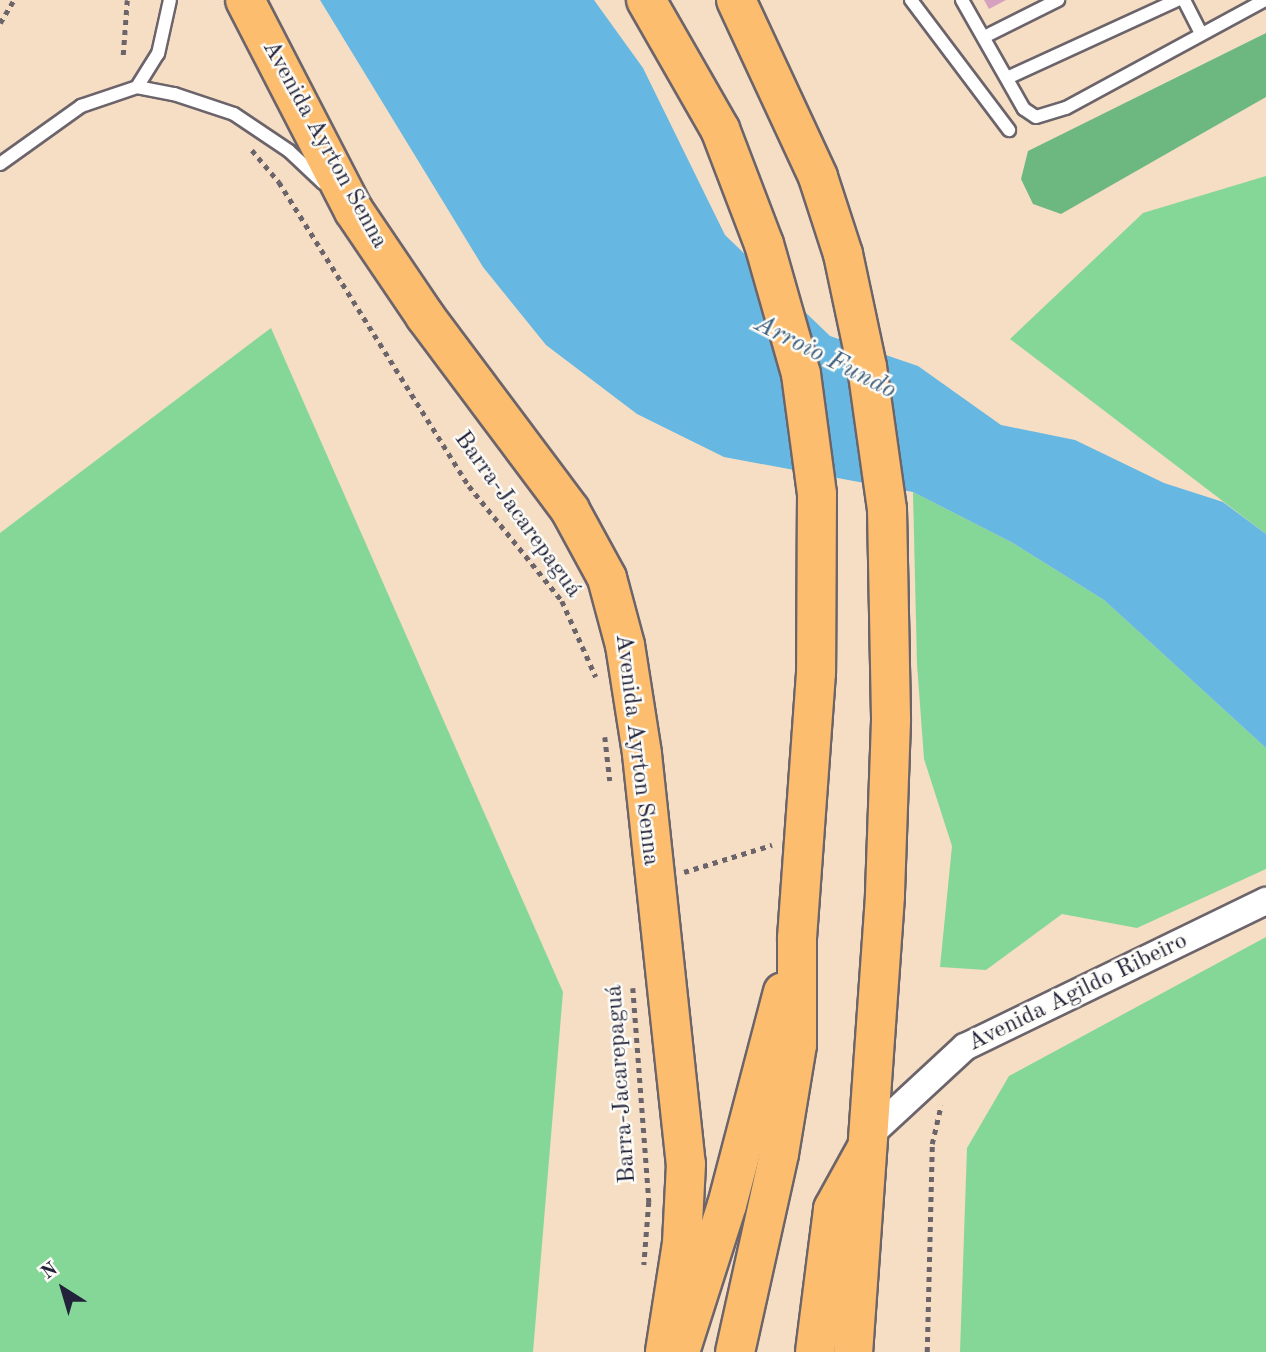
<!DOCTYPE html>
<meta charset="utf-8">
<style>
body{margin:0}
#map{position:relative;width:1266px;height:1352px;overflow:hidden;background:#f5dec4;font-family:"Old Standard TT",serif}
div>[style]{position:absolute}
.green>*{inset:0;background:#85d797}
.forest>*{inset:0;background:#6cb880}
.water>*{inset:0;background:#66b7e1}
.building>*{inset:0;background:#d6a1bf}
.path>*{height:4.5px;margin-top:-2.25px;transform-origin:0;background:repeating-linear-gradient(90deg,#6c646b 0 5px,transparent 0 10px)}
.roads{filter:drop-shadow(2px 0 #6c646b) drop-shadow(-2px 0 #6c646b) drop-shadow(0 2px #6c646b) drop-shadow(0 -2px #6c646b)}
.service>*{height:12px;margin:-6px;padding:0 6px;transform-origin:6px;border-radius:6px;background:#fff}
.minor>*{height:26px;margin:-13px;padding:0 13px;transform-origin:13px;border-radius:13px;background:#fff}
.trunk>*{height:38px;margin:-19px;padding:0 19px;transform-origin:19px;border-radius:19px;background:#fcbd6e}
.motorway>*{height:38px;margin:-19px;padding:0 19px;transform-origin:19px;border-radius:19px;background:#fcbd6e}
span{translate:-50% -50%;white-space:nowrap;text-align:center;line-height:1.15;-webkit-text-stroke:5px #fdfcf7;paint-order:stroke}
.street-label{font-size:24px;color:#22223b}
.water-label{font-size:26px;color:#3d5e7d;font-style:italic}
.north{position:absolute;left:28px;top:1254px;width:70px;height:70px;-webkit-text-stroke:5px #fdfcf7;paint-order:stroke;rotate:323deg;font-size:19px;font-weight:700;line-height:28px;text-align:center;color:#22223b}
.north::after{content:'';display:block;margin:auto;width:24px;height:32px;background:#22223b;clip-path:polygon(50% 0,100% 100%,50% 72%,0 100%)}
</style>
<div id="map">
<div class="green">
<i style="clip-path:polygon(1266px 176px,1266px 534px,1010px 339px,1143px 213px)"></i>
<i style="clip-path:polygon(271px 328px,563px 992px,533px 1352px,0 1352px,0 533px)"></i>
<i style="clip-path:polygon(913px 492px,1013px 543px,1104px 600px,1266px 748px,1266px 869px,1137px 928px,1062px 914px,986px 970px,940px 967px,952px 846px,924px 759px,917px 664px)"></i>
<i style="clip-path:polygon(1266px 937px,1266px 1352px,960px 1352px,967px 1148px,1009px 1076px)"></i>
</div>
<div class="forest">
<i style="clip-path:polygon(1266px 33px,1266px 97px,1061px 214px,1033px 204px,1021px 179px,1028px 151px)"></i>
</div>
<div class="water">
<i style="clip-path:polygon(320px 0,594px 0,643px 68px,725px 235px,830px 336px,918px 366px,1001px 425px,1075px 440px,1164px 483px,1223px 502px,1266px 534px,1266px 748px,1104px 600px,1013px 543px,913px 492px,724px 457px,637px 414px,546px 345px,483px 267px)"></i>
</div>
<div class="building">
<i style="clip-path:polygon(984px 0,1006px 0,989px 9px)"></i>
</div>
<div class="path">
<i style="left:0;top:23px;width:27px;rotate:-59deg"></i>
<i style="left:123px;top:55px;width:55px;rotate:-85.8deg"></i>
<i style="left:252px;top:150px;width:42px;rotate:49.8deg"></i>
<i style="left:279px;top:182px;width:358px;rotate:58deg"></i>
<i style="left:469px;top:486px;width:148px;rotate:51deg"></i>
<i style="left:562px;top:601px;width:83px;rotate:65.9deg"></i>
<i style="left:605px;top:737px;width:44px;rotate:83.5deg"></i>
<i style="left:684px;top:872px;width:92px;rotate:-17.1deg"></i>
<i style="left:633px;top:988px;width:215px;rotate:85.7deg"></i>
<i style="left:649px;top:1202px;width:63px;rotate:94.5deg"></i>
<i style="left:927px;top:1352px;width:208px;rotate:-88.6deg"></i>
<i style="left:932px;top:1144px;width:40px;rotate:-77deg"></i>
</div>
<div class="roads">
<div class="service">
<i style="left:911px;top:0;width:163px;rotate:53deg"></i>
<i style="left:962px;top:0;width:125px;rotate:60.4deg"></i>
<i style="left:1024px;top:109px;width:14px;rotate:34deg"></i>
<i style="left:1036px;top:117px;width:31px;rotate:-17deg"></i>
<i style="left:1066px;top:108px;width:226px;rotate:-28.5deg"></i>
<i style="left:1184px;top:0;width:37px;rotate:63deg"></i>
<i style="left:984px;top:37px;width:83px;rotate:-26.6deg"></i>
<i style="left:1007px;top:78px;width:187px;rotate:-24.6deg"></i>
<i style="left:137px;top:87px;width:39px;rotate:-58deg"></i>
<i style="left:158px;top:54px;width:55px;rotate:-77.5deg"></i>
<i style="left:0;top:164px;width:100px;rotate:-35.6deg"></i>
<i style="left:81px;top:106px;width:59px;rotate:-18.7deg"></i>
<i style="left:137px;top:87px;width:38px;rotate:11deg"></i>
<i style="left:174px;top:94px;width:63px;rotate:18.4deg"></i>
<i style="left:234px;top:114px;width:66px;rotate:33.9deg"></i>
<i style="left:289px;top:151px;width:47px;rotate:43.3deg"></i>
</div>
<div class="minor">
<i style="left:872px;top:1133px;width:127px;rotate:-42.8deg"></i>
<i style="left:965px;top:1047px;width:335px;rotate:-25.9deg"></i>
</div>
<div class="trunk">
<i style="left:245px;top:0;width:237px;rotate:62.7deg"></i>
<i style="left:354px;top:211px;width:127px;rotate:55.9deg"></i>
<i style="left:425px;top:316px;width:242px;rotate:53.2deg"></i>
<i style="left:570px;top:510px;width:77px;rotate:61.4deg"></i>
<i style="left:607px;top:578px;width:69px;rotate:75deg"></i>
<i style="left:625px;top:645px;width:110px;rotate:81.1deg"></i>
<i style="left:642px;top:754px;width:412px;rotate:83.9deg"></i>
<i style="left:686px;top:1164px;width:79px;rotate:92.9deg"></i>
<i style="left:682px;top:1243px;width:110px;rotate:98.9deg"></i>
</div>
<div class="motorway">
<i style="left:646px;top:0;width:149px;rotate:60.2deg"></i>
<i style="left:720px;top:129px;width:123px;rotate:69.1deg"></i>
<i style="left:764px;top:244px;width:135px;rotate:74.1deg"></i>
<i style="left:801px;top:374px;width:121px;rotate:82.4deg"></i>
<i style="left:817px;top:494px;width:179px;rotate:90.3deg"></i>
<i style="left:816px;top:673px;width:267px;rotate:94.1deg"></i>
<i style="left:797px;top:939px;width:106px;rotate:90deg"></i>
<i style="left:797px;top:1045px;width:110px;rotate:99.4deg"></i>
<i style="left:779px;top:1154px;width:203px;rotate:102.5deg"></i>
<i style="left:736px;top:0;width:195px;rotate:65.1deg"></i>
<i style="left:818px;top:177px;width:81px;rotate:72deg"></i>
<i style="left:843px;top:254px;width:116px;rotate:78deg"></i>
<i style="left:867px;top:367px;width:143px;rotate:82deg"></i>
<i style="left:887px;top:509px;width:212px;rotate:88.9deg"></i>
<i style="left:891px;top:721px;width:175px;rotate:92deg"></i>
<i style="left:885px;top:896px;width:457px;rotate:94deg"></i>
<i style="left:680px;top:1352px;width:154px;rotate:-72.3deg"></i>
<i style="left:727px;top:1205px;width:220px;rotate:-75.3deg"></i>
<i style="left:815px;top:1352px;width:144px;rotate:-82.8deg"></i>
<i style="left:833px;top:1209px;width:66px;rotate:-61.1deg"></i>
</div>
</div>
<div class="street-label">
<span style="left:324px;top:145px;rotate:61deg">Avenida Ayrton Senna</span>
<span style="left:517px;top:515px;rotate:54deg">Barra-Jacarepaguá</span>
<span style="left:636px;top:750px;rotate:83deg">Avenida Ayrton Senna</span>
<span style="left:1078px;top:993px;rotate:-26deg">Avenida Agildo Ribeiro</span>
<span style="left:622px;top:1084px;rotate:-94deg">Barra-Jacarepaguá</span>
</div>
<div class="water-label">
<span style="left:825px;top:358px;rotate:27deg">Arroio Fundo</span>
</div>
<div class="north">N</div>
</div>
